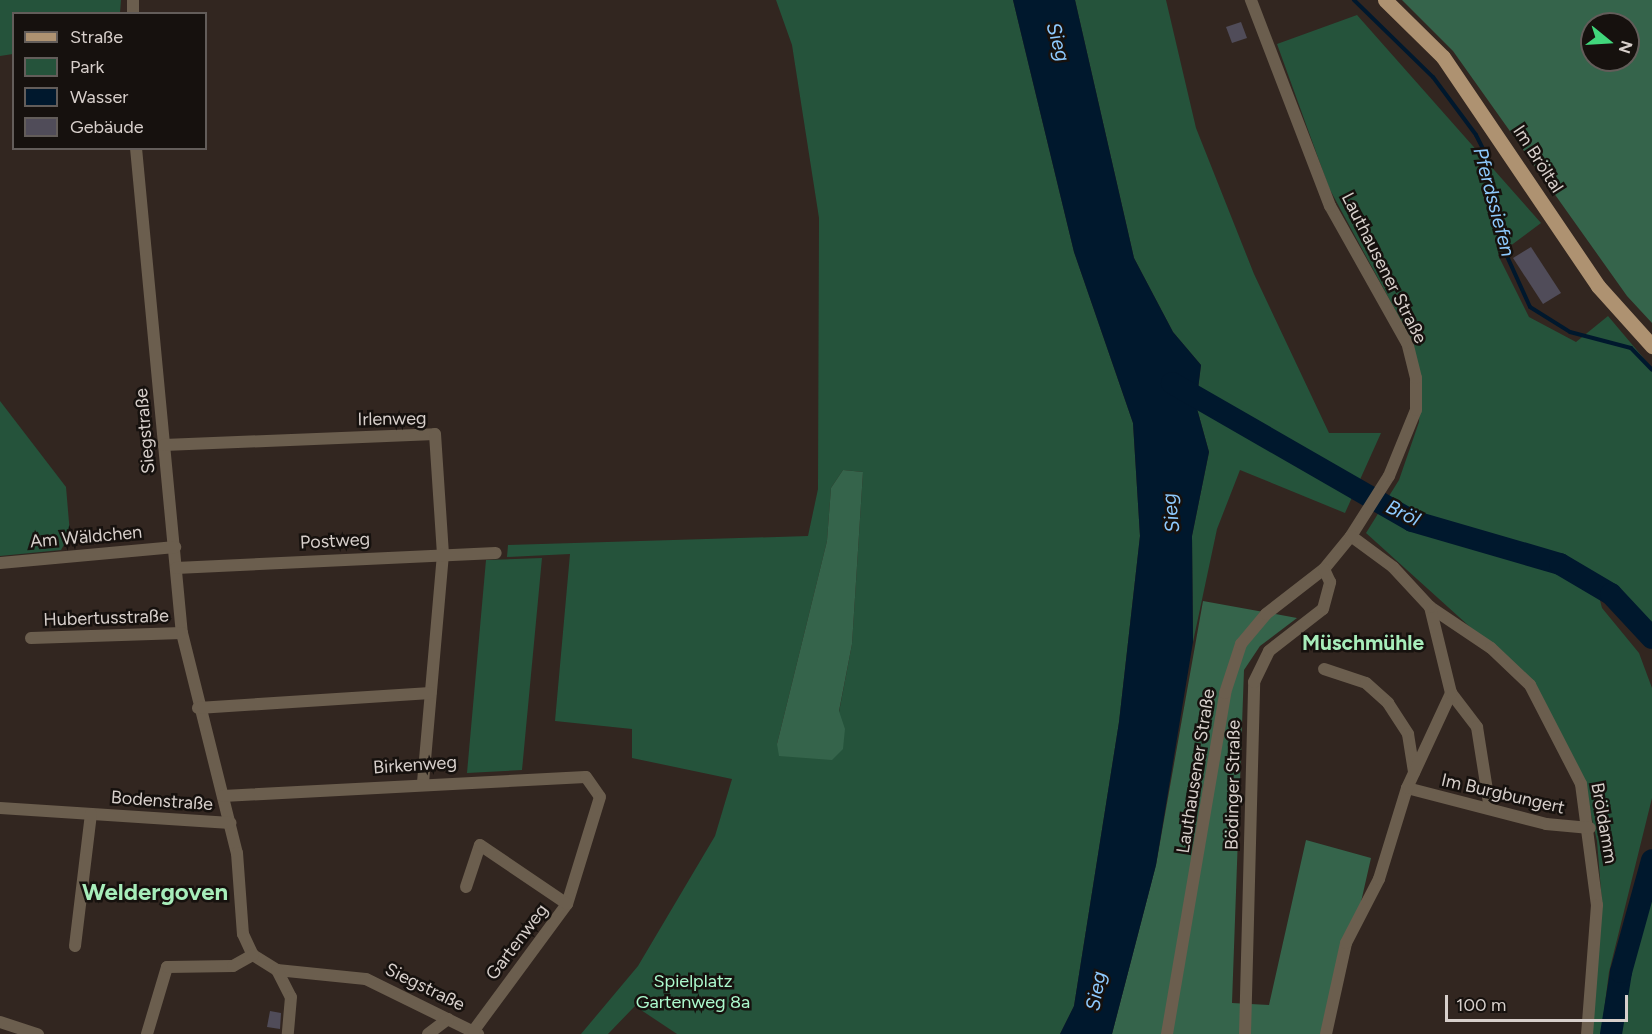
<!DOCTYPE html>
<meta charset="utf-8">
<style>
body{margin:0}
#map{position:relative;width:1652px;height:1034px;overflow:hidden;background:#322620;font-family:Figtree,sans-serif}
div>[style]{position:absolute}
.green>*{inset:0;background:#25533b}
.forest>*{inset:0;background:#35644b}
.water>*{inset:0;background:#00182d}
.stream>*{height:4px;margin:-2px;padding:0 2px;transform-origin:2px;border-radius:2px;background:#00182d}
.river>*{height:22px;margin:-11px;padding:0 11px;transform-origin:11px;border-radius:11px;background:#00182d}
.building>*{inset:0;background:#504c59}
.minor>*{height:12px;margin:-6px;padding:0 6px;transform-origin:6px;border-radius:6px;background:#6b5e4e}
.major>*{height:15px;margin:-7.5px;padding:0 7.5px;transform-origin:7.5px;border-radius:7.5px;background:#ae9271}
span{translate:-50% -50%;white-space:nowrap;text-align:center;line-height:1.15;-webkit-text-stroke:5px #16110e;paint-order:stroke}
.street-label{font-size:18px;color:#d7cfcb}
.park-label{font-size:18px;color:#acf9cd}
.water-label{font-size:20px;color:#8ecafe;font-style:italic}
.quarter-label{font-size:21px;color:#a7edba;font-weight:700}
.district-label{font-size:24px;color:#a7edba;font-weight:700}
.legend{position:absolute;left:12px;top:12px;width:195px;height:138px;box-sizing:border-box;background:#16110e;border:2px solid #635d5a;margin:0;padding:8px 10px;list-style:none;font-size:18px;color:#d7cfcb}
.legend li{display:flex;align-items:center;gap:12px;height:30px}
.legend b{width:30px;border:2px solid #635d5a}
.north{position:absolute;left:1580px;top:12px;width:60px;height:60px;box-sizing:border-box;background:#16110e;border:2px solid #635d5a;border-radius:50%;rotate:108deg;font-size:16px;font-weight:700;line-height:24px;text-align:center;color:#d7cfcb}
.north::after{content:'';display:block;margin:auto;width:21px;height:27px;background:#41d77c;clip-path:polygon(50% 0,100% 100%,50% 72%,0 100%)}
.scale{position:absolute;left:1445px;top:995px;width:183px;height:27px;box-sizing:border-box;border:3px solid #d7cfcb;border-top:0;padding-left:8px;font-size:18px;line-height:21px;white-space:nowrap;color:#d7cfcb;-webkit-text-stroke:4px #16110e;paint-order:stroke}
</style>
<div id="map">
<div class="green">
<i style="clip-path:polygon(0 0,121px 0,120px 13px,14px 14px,13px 54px,0 56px)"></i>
<i style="clip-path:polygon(evenodd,776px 0,1013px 0,1074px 252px,1133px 423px,1140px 536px,1119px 722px,1074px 1006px,1060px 1034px,677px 1034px,635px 1006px,608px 1034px,581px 1034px,638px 966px,715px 836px,732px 779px,632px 758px,632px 729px,555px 721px,570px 554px,507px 557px,508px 545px,808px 536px,818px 489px,819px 218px,792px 45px,776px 0,843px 470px,863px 472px,852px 644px,839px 712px,777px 744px,827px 541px,831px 488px,843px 470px)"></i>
<i style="clip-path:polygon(1075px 0,1166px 0,1196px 128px,1254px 274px,1329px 433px,1381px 433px,1345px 513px,1240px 470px,1217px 529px,1193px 642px,1192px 536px,1209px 452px,1196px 405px,1201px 365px,1173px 332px,1134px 258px)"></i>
<i style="clip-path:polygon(1357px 15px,1541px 223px,1498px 255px,1529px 317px,1576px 342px,1608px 316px,1652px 368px,1652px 628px,1593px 573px,1602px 608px,1639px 653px,1652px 688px,1652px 798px,1609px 972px,1601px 1034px,1590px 1034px,1602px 903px,1597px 841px,1584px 784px,1531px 682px,1366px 533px,1399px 480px,1419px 422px,1421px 382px,1412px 341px,1329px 188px,1277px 44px)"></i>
<i style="clip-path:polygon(0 401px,66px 487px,70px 534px,61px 550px,0 556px)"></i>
<i style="clip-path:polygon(542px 558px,522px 770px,467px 773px,486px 560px)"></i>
<i style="clip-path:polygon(1652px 881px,1652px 1034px,1616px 1034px,1629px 972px)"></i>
</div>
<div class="forest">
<i style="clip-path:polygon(evenodd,1402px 0,1652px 0,1652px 323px,1627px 296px,1453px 51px,1402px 0,1592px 24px,1628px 24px,1628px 60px,1592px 60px,1592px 24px)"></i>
<i style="clip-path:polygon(843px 470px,863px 472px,852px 644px,839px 711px,845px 729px,843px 749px,832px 760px,779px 756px,777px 744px,827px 541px,831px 488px)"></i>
<i style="clip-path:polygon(1203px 601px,1297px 618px,1260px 646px,1244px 670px,1232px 1003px,1269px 1005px,1306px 840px,1371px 858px,1331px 1034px,1112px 1034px,1156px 865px)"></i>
</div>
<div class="water">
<i style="clip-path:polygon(1013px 0,1075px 0,1134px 258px,1173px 332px,1201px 365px,1196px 405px,1209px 452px,1192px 536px,1193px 642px,1156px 865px,1112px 1034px,1060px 1034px,1074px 1006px,1119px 722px,1140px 536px,1133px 423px,1074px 252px)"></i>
</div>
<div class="stream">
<i style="left:1354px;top:0;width:110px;rotate:44.3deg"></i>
<i style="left:1433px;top:77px;width:72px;rotate:53.4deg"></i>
<i style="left:1476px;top:135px;width:22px;rotate:63deg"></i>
<i style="left:1486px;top:155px;width:89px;rotate:80.3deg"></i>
<i style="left:1501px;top:243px;width:70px;rotate:65.6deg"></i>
<i style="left:1530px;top:307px;width:47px;rotate:32deg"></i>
<i style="left:1570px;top:332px;width:63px;rotate:14.7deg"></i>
<i style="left:1631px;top:348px;width:30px;rotate:46deg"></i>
</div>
<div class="river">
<i style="left:1172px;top:383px;width:277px;rotate:29.9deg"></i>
<i style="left:1412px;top:521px;width:154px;rotate:16.2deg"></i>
<i style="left:1560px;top:564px;width:59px;rotate:30.5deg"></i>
<i style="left:1611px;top:594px;width:60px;rotate:47deg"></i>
<i style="left:1611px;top:1034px;width:63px;rotate:-80.8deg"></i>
<i style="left:1621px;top:972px;width:116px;rotate:-74.5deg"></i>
</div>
<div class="building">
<i style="clip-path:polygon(1241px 22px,1247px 38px,1232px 43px,1226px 27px)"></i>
<i style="clip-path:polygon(1531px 247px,1561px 293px,1543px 304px,1513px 258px)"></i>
<i style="clip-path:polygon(270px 1011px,281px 1013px,280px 1029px,267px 1027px)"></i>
</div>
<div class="minor">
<i style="left:133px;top:14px;width:14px;rotate:-90deg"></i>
<i style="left:136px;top:148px;width:487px;rotate:84.6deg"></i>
<i style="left:182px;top:633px;width:227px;rotate:76deg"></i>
<i style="left:237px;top:853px;width:81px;rotate:85.8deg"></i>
<i style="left:243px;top:934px;width:23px;rotate:65deg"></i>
<i style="left:253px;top:955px;width:28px;rotate:32deg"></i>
<i style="left:277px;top:970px;width:89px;rotate:5.8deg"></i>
<i style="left:366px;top:979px;width:125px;rotate:26.2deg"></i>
<i style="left:164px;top:445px;width:271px;rotate:-2.3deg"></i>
<i style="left:435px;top:434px;width:120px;rotate:86.2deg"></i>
<i style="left:443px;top:554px;width:229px;rotate:95deg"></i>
<i style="left:0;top:563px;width:176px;rotate:-5.2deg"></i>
<i style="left:176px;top:568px;width:320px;rotate:-2.7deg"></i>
<i style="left:1430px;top:607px;width:73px;rotate:33.9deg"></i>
<i style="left:1491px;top:648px;width:54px;rotate:43.5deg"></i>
<i style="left:1530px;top:685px;width:111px;rotate:62.7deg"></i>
<i style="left:1581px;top:784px;width:122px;rotate:82.5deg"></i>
<i style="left:1597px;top:905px;width:129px;rotate:94.4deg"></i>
<i style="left:31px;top:638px;width:151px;rotate:-1.9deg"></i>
<i style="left:1324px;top:669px;width:44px;rotate:18.4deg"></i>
<i style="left:1366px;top:683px;width:30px;rotate:42deg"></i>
<i style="left:1388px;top:703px;width:37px;rotate:57deg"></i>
<i style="left:1408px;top:734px;width:39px;rotate:81deg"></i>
<i style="left:1451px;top:693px;width:43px;rotate:52.6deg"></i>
<i style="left:1477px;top:727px;width:83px;rotate:81deg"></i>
<i style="left:198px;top:708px;width:233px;rotate:-3.7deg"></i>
<i style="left:1407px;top:788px;width:144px;rotate:14.5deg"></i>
<i style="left:1546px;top:824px;width:44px;rotate:5.2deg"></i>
<i style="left:223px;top:796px;width:363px;rotate:-3deg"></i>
<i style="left:586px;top:777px;width:24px;rotate:55deg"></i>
<i style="left:600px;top:797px;width:112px;rotate:107.1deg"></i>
<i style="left:567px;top:904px;width:157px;rotate:126.4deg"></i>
<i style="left:0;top:808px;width:231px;rotate:3.7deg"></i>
<i style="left:466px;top:887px;width:44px;rotate:-71.6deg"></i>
<i style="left:480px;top:845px;width:105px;rotate:34.1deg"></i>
<i style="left:75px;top:946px;width:133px;rotate:-83.1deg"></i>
<i style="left:277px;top:970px;width:30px;rotate:63deg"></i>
<i style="left:291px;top:997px;width:37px;rotate:95deg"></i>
<i style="left:0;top:1022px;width:40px;rotate:18deg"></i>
<i style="left:147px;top:1034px;width:70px;rotate:-73.4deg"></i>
<i style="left:167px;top:967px;width:66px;rotate:-0.9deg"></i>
<i style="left:233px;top:966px;width:23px;rotate:-29deg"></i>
<i style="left:428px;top:1034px;width:25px;rotate:-37deg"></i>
<i style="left:1167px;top:1034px;width:346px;rotate:-80.3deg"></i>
<i style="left:1225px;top:693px;width:52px;rotate:-71.9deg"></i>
<i style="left:1241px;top:644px;width:39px;rotate:-50deg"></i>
<i style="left:1266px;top:614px;width:73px;rotate:-37.8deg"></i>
<i style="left:1324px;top:569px;width:43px;rotate:-50.7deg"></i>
<i style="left:1351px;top:536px;width:71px;rotate:-57.7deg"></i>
<i style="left:1389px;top:476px;width:71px;rotate:-67.8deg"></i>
<i style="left:1416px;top:410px;width:32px;rotate:-90deg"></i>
<i style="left:1416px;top:378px;width:36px;rotate:-104deg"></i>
<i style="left:1407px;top:343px;width:157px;rotate:-119.3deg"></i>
<i style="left:1330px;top:206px;width:221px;rotate:-111deg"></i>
<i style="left:1245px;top:1034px;width:352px;rotate:-88.5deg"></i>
<i style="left:1254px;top:682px;width:34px;rotate:-64deg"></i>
<i style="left:1269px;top:651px;width:68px;rotate:-37.9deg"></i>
<i style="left:1323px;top:609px;width:28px;rotate:-75deg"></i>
<i style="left:1330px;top:582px;width:14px;rotate:-115deg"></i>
<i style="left:1326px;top:1034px;width:93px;rotate:-77.6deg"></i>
<i style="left:1346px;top:943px;width:72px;rotate:-62.7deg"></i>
<i style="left:1379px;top:879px;width:95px;rotate:-72.9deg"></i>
<i style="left:1407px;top:788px;width:105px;rotate:-65.1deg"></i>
<i style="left:1451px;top:693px;width:89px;rotate:-103.7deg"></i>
<i style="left:1430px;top:607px;width:54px;rotate:-132.8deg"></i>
<i style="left:1393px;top:567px;width:52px;rotate:-143.6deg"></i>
</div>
<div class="major">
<i style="left:1385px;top:0;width:81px;rotate:44.5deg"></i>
<i style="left:1443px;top:57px;width:277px;rotate:55.9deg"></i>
<i style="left:1598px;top:286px;width:81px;rotate:48deg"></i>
</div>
<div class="street-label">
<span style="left:1538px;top:159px;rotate:57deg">Im Bröltal</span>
<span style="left:1384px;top:268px;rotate:63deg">Lauthausener Straße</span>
<span style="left:392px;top:419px;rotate:-1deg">Irlenweg</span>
<span style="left:145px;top:431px;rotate:-95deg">Siegstraße</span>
<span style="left:86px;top:537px;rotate:-5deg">Am Wäldchen</span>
<span style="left:335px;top:541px;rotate:-3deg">Postweg</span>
<span style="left:106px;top:618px;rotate:-2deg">Hubertusstraße</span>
<span style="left:415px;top:765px;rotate:-4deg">Birkenweg</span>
<span style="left:1196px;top:771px;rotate:-81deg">Lauthausener Straße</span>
<span style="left:1233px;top:785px;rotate:-89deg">Bödinger Straße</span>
<span style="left:1503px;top:794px;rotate:13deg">Im Burgbungert</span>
<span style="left:162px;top:801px;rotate:4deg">Bodenstraße</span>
<span style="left:1604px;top:823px;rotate:80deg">Bröldamm</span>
<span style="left:517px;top:942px;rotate:-53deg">Gartenweg</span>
<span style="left:425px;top:987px;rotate:26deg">Siegstraße</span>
</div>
<div class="park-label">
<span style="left:693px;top:992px">Spielplatz<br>Gartenweg 8a</span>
</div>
<div class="water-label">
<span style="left:1058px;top:42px;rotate:74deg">Sieg</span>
<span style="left:1494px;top:202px;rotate:75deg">Pferdssiefen</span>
<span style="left:1171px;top:513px;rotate:-96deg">Sieg</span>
<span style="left:1403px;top:513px;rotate:26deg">Bröl</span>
<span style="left:1096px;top:991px;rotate:-80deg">Sieg</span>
</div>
<div class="quarter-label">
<span style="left:1363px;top:643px">Müschmühle</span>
</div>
<div class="district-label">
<span style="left:155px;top:892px">Weldergoven</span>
</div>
<ul class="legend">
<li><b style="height:8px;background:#ae9271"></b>Straße</li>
<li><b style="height:16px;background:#25533b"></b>Park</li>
<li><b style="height:16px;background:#00182d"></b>Wasser</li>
<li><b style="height:16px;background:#504c59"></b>Gebäude</li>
</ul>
<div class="north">N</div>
<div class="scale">100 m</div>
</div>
